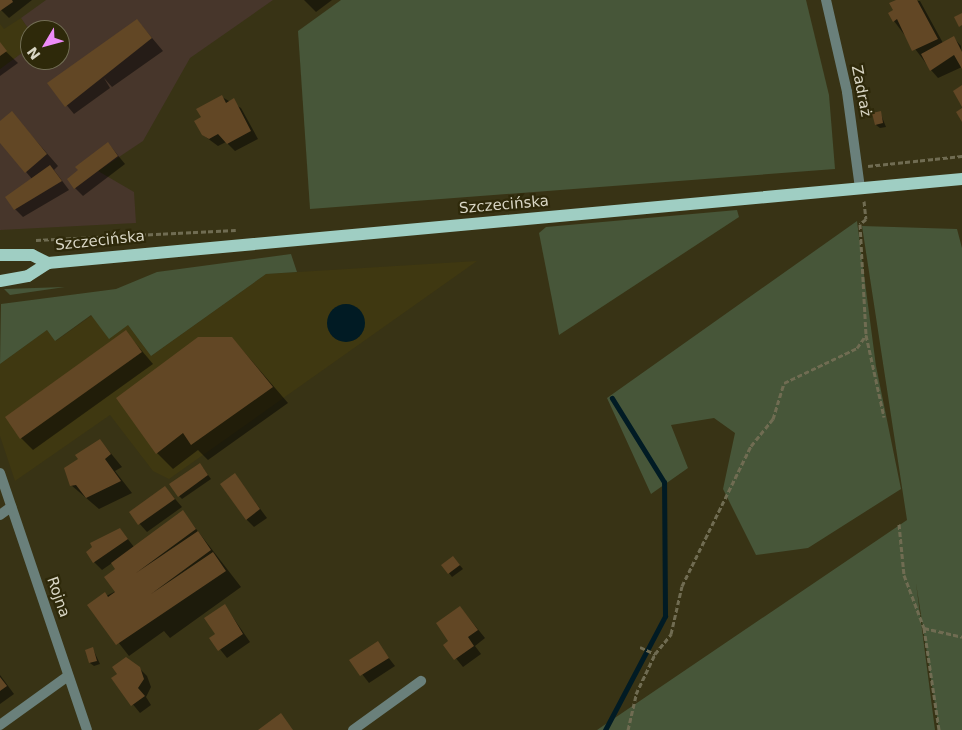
<!DOCTYPE html>
<meta charset="utf-8">
<style>
body{margin:0}
#map{position:relative;width:962px;height:730px;overflow:hidden;background:#383315;font-family:"DejaVu Sans",sans-serif}
div>[style]{position:absolute}
.built>*{inset:0;background:#3f3811}
.industrial>*{inset:0;background:#47362b}
.green>*{inset:0;background:#475639}
.water>*{inset:0;background:#011b24}
.round{border-radius:50%}
.shadow>*{inset:0;background:#0007}
.stream>*{height:5px;margin:-2.5px;padding:0 2.5px;transform-origin:2.5px;border-radius:2.5px;background:#011b24}
.building>*{inset:0;background:#624725}
.path>*{height:3px;margin-top:-1.5px;transform-origin:0;background:repeating-linear-gradient(90deg,#706c52 0 5px,transparent 0 7.5px)}
.street>*{height:10px;margin:-5px;padding:0 5px;transform-origin:5px;border-radius:5px;background:#6a807b}
.primary>*{height:12px;margin:-6px;padding:0 6px;transform-origin:6px;border-radius:6px;background:#9fcec3}
span{translate:-50% -50%;white-space:nowrap;text-align:center;line-height:1.15;-webkit-text-stroke:4.5px #2e290a;paint-order:stroke}
.street-label{font-size:15px;color:#d9d6c5}
.north{position:absolute;left:20px;top:20px;width:50px;height:50px;box-sizing:border-box;background:#2e290a;border:1px solid #726e55;border-radius:50%;rotate:233deg;font-size:14px;font-weight:700;line-height:20px;text-align:center;color:#d9d6c5}
.north::after{content:'';display:block;margin:auto;width:18px;height:22px;background:#ee8bf8;clip-path:polygon(50% 0,100% 100%,50% 72%,0 100%)}
</style>
<div id="map">
<div class="built">
<i style="clip-path:polygon(21px 18px,30px 31px,30px 47px,0 69px,0 24px,4px 29px)"></i>
<i style="clip-path:polygon(477px 261px,169px 479px,153px 471px,110px 415px,15px 481px,0 436px,0 364px,47px 330px,56px 341px,91px 316px,128px 325px,151px 356px,266px 274px)"></i>
</div>
<div class="industrial">
<i style="clip-path:polygon(46px 0,273px 0,190px 58px,143px 141px,98px 171px,134px 192px,136px 223px,0 230px,0 69px,30px 47px,30px 60px,60px 60px,60px 30px,30px 31px,21px 18px)"></i>
</div>
<div class="green">
<i style="clip-path:polygon(341px 0,806px 0,829px 95px,835px 169px,310px 209px,298px 31px)"></i>
<i style="clip-path:polygon(737px 210px,739px 217px,559px 335px,539px 233px,546px 227px)"></i>
<i style="clip-path:polygon(857px 221px,876px 366px,901px 489px,808px 548px,756px 555px,723px 489px,735px 433px,714px 418px,671px 425px,688px 468px,651px 494px,607px 398px)"></i>
<i style="clip-path:polygon(862px 226px,957px 229px,962px 248px,962px 730px,939px 730px,916px 583px,935px 730px,597px 730px,907px 520px)"></i>
<i style="clip-path:polygon(291px 254px,297px 272px,266px 274px,151px 356px,128px 325px,109px 339px,91px 315px,55px 341px,47px 330px,0 364px,1px 304px,116px 289px,157px 272px)"></i>
<i style="clip-path:polygon(65px 287px,10px 295px,4px 289px)"></i>
</div>
<div class="water">
<i class="round" style="left:327px;top:304px;width:38px;height:38px"></i>
</div>
<div class="shadow">
<i style="clip-path:polygon(0 0,32px 0,9px 18px,0 9px)"></i>
<i style="clip-path:polygon(304px 0,332px 0,316px 12px)"></i>
<i style="clip-path:polygon(898px 0,920px 1px,943px 43px,954px 38px,961px 46px,962px 67px,938px 78px,931px 70px,894px 21px)"></i>
<i style="clip-path:polygon(137px 20px,163px 51px,112px 87px,104px 78px,110px 88px,74px 114px,49px 84px)"></i>
<i style="clip-path:polygon(0 46px,18px 63px,0 76px)"></i>
<i style="clip-path:polygon(222px 97px,241px 108px,258px 139px,235px 151px,226px 142px,218px 146px,203px 135px,202px 118px)"></i>
<i style="clip-path:polygon(880px 112px,886px 127px,880px 128px,876px 125px)"></i>
<i style="clip-path:polygon(12px 113px,58px 166px,54px 170px,69px 190px,23px 217px,15px 209px,32px 179px,0 141px,0 123px)"></i>
<i style="clip-path:polygon(108px 143px,125px 164px,83px 196px,75px 188px)"></i>
<i style="clip-path:polygon(126px 332px,153px 364px,33px 450px,21px 438px)"></i>
<i style="clip-path:polygon(232px 338px,288px 403px,208px 460px,198px 450px,173px 469px,157px 453px)"></i>
<i style="clip-path:polygon(100px 440px,122px 467px,115px 471px,132px 493px,99px 509px,71px 485px,80px 459px)"></i>
<i style="clip-path:polygon(203px 468px,211px 479px,182px 499px,179px 496px)"></i>
<i style="clip-path:polygon(235px 475px,267px 518px,254px 527px,246px 519px)"></i>
<i style="clip-path:polygon(165px 487px,182px 507px,147px 532px,130px 513px)"></i>
<i style="clip-path:polygon(183px 512px,241px 587px,170px 638px,164px 631px,129px 656px,89px 605px,116px 591px,119px 574px,112px 563px,102px 570px,94px 562px,120px 529px,134px 547px)"></i>
<i style="clip-path:polygon(457px 562px,463px 569px,452px 577px,449px 573px)"></i>
<i style="clip-path:polygon(225px 606px,250px 642px,227px 658px,211px 638px,217px 634px)"></i>
<i style="clip-path:polygon(460px 607px,485px 638px,475px 646px,481px 654px,463px 667px,445px 645px,450px 641px)"></i>
<i style="clip-path:polygon(377px 643px,395px 666px,369px 683px,351px 660px)"></i>
<i style="clip-path:polygon(93px 649px,100px 664px,94px 666px,90px 663px)"></i>
<i style="clip-path:polygon(139px 668px,147px 676px,151px 687px,146px 697px,151px 705px,140px 713px,112px 679px)"></i>
<i style="clip-path:polygon(0 675px,14px 694px,0 704px)"></i>
</div>
<div class="stream">
<i style="left:605px;top:730px;width:129px;rotate:-62.2deg"></i>
<i style="left:665px;top:616px;width:134px;rotate:-90.4deg"></i>
<i style="left:664px;top:482px;width:99px;rotate:-121.8deg"></i>
</div>
<div class="building">
<i style="clip-path:polygon(0 0,12px 0,13px 2px,0 11px)"></i>
<i style="clip-path:polygon(896px 0,917px 0,938px 39px,912px 51px,897px 19px,893px 22px,888px 13px,893px 10px,889px 3px)"></i>
<i style="clip-path:polygon(962px 13px,962px 25px,959px 27px,954px 17px)"></i>
<i style="clip-path:polygon(137px 19px,152px 38px,65px 107px,47px 83px)"></i>
<i style="clip-path:polygon(954px 36px,962px 52px,962px 69px,954px 55px,930px 71px,921px 54px)"></i>
<i style="clip-path:polygon(0 42px,7px 51px,0 56px)"></i>
<i style="clip-path:polygon(962px 85px,962px 107px,953px 91px)"></i>
<i style="clip-path:polygon(222px 95px,226px 103px,234px 98px,251px 131px,227px 144px,218px 134px,209px 139px,202px 135px,194px 121px,201px 117px,196px 109px)"></i>
<i style="clip-path:polygon(962px 108px,962px 122px,956px 112px)"></i>
<i style="clip-path:polygon(12px 111px,47px 154px,25px 173px,0 143px,0 121px)"></i>
<i style="clip-path:polygon(881px 111px,883px 123px,875px 125px,872px 113px)"></i>
<i style="clip-path:polygon(108px 142px,118px 156px,74px 189px,67px 179px,78px 170px,75px 167px)"></i>
<i style="clip-path:polygon(50px 165px,62px 181px,14px 210px,5px 197px)"></i>
<i style="clip-path:polygon(126px 330px,142px 352px,20px 439px,5px 417px)"></i>
<i style="clip-path:polygon(198px 337px,232px 337px,273px 387px,191px 445px,183px 433px,156px 454px,116px 398px)"></i>
<i style="clip-path:polygon(100px 439px,111px 454px,105px 459px,121px 481px,86px 498px,76px 485px,70px 486px,64px 468px,78px 459px,75px 455px)"></i>
<i style="clip-path:polygon(200px 463px,208px 475px,178px 497px,169px 484px)"></i>
<i style="clip-path:polygon(235px 473px,260px 509px,246px 520px,220px 484px)"></i>
<i style="clip-path:polygon(165px 486px,175px 499px,138px 525px,129px 512px)"></i>
<i style="clip-path:polygon(183px 510px,196px 529px,136px 573px,198px 531px,211px 550px,151px 594px,213px 552px,226px 571px,116px 645px,87px 605px,105px 592px,108px 597px,115px 592px,104px 577px,115px 569px,111px 563px)"></i>
<i style="clip-path:polygon(120px 528px,128px 539px,93px 563px,86px 552px,92px 547px,90px 543px)"></i>
<i style="clip-path:polygon(453px 556px,460px 565px,448px 574px,441px 565px)"></i>
<i style="clip-path:polygon(225px 604px,243px 634px,218px 651px,209px 638px,215px 634px,204px 618px)"></i>
<i style="clip-path:polygon(460px 606px,478px 630px,468px 637px,474px 646px,454px 660px,443px 645px,448px 641px,436px 623px)"></i>
<i style="clip-path:polygon(378px 641px,389px 658px,360px 676px,349px 660px)"></i>
<i style="clip-path:polygon(93px 647px,97px 661px,89px 663px,85px 650px)"></i>
<i style="clip-path:polygon(126px 657px,140px 667px,144px 679px,138px 688px,145px 696px,131px 706px,111px 678px,117px 674px,112px 667px)"></i>
<i style="clip-path:polygon(0 677px,7px 686px,0 691px)"></i>
<i style="clip-path:polygon(281px 713px,293px 730px,258px 730px)"></i>
</div>
<div class="path">
<i style="left:868px;top:166px;width:95px;rotate:-6.1deg"></i>
<i style="left:864px;top:201px;width:18px;rotate:84deg"></i>
<i style="left:866px;top:219px;width:8px;rotate:140deg"></i>
<i style="left:860px;top:224px;width:111px;rotate:86.9deg"></i>
<i style="left:866px;top:335px;width:84px;rotate:77.6deg"></i>
<i style="left:36px;top:240px;width:200px;rotate:-2.9deg"></i>
<i style="left:899px;top:524px;width:51px;rotate:84.4deg"></i>
<i style="left:904px;top:575px;width:57px;rotate:69.3deg"></i>
<i style="left:924px;top:628px;width:103px;rotate:81.6deg"></i>
<i style="left:924px;top:628px;width:39px;rotate:13deg"></i>
<i style="left:640px;top:647px;width:17px;rotate:25deg"></i>
<i style="left:628px;top:730px;width:37px;rotate:-77deg"></i>
<i style="left:636px;top:694px;width:44px;rotate:-64.6deg"></i>
<i style="left:655px;top:654px;width:26px;rotate:-51deg"></i>
<i style="left:671px;top:634px;width:49px;rotate:-77.1deg"></i>
<i style="left:682px;top:586px;width:156px;rotate:-63.8deg"></i>
<i style="left:751px;top:446px;width:35px;rotate:-51deg"></i>
<i style="left:773px;top:419px;width:38px;rotate:-73deg"></i>
<i style="left:784px;top:383px;width:81px;rotate:-25.6deg"></i>
<i style="left:857px;top:348px;width:16px;rotate:-55deg"></i>
</div>
<div class="street">
<i style="left:826px;top:0;width:94px;rotate:77.1deg"></i>
<i style="left:847px;top:92px;width:97px;rotate:82.3deg"></i>
<i style="left:0;top:473px;width:271px;rotate:71.3deg"></i>
<i style="left:0;top:515px;width:14px;rotate:-36deg"></i>
<i style="left:0;top:725px;width:84px;rotate:-35.8deg"></i>
<i style="left:353px;top:730px;width:84px;rotate:-35.8deg"></i>
</div>
<div class="primary">
<i style="left:0;top:255px;width:32px"></i>
<i style="left:32px;top:255px;width:18px;rotate:27deg"></i>
<i style="left:48px;top:263px;width:918px;rotate:-5.25deg"></i>
<i style="left:0;top:281px;width:28px;rotate:-10deg"></i>
<i style="left:28px;top:276px;width:24px;rotate:-33deg"></i>
</div>
<div class="street-label">
<span style="left:861px;top:91px;rotate:79deg">Zadraż</span>
<span style="left:504px;top:205px;rotate:-5deg">Szczecińska</span>
<span style="left:100px;top:241px;rotate:-6deg">Szczecińska</span>
<span style="left:58px;top:597px;rotate:71deg">Rojna</span>
</div>
<div class="north">N</div>
</div>
